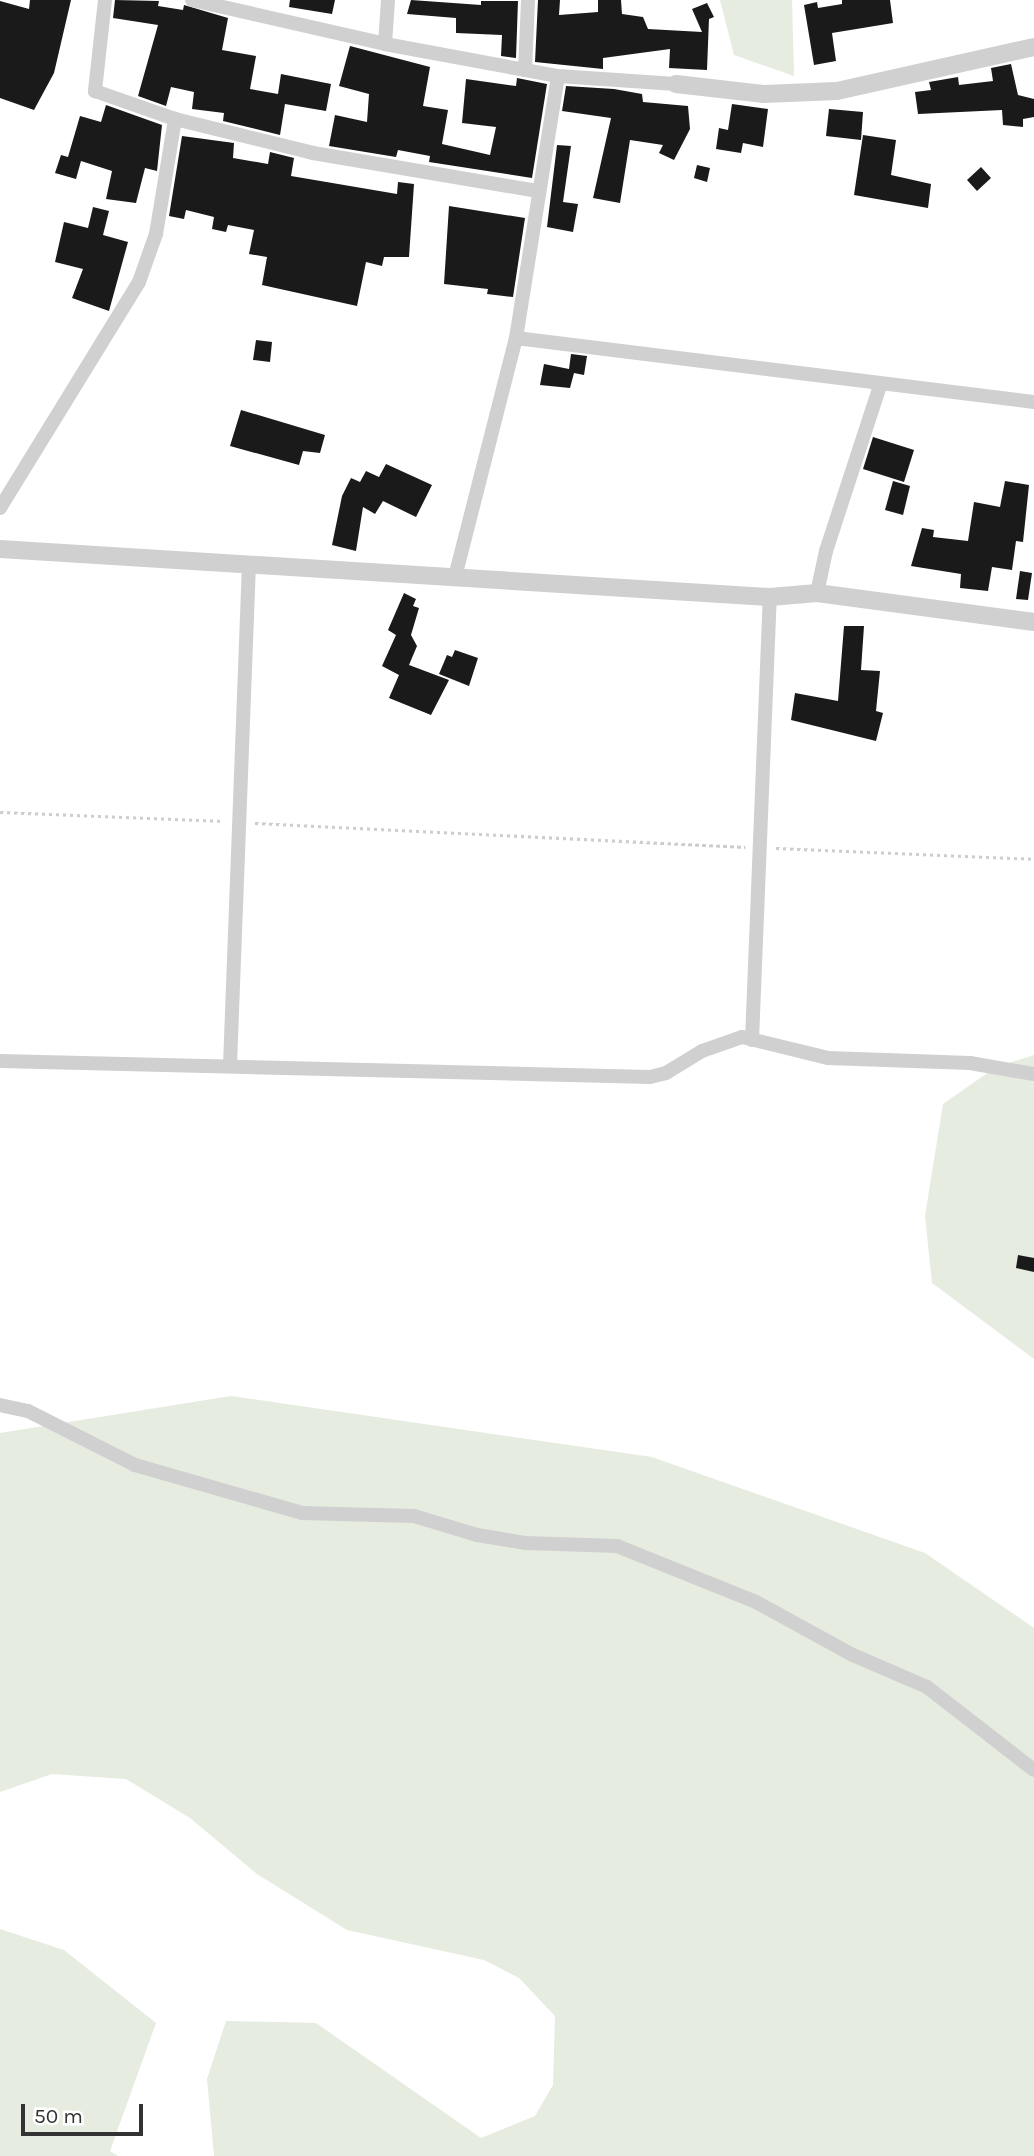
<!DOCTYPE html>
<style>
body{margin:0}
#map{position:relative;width:1034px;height:2156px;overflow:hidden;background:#fff;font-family:Karla,sans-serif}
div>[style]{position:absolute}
.green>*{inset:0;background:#e6ecdf}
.building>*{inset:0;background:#1a1a1a}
.path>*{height:2.5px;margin-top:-1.25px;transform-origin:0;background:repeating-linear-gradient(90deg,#cdcdcd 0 3.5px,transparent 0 7px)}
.minor>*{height:14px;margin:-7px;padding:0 7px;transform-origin:7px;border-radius:7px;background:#d0d0d0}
.tertiary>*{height:18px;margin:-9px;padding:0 9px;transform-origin:9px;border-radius:9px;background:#d0d0d0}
span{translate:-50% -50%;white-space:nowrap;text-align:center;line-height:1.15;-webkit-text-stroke:7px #fff;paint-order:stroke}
.scale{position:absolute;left:21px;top:2104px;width:122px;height:32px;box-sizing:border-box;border:4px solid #333;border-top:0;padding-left:9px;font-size:21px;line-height:24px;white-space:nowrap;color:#333;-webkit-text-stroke:5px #fff;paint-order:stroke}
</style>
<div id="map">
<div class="green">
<i style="clip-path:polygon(720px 0,792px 0,794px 76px,734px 55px)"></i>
<i style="clip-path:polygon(1034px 1055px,1034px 1359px,932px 1283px,925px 1216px,943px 1104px,996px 1067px)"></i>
<i style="clip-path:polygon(231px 1396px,652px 1457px,925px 1553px,1034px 1628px,1034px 2156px,214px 2156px,207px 2079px,226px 2021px,316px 2023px,481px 2138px,535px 2116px,553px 2085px,555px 2016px,519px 1978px,484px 1960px,347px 1930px,257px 1874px,190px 1818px,126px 1779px,52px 1774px,0 1792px,0 1433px)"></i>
<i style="clip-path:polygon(0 1929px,64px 1950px,156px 2023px,110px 2151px,118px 2156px,0 2156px)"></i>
</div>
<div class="building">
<i style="clip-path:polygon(30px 0,71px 0,54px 73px,34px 110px,0 98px,0 1px,29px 9px)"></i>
<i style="clip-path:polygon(115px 0,159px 1px,158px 6px,183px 10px,184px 5px,228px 18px,222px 50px,256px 56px,250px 89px,278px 94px,281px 74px,331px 84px,326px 111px,285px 104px,280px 135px,223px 121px,224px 113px,192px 109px,194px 92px,171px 87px,166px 106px,138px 96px,158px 25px,113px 18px)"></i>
<i style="clip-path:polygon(290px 0,335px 0,332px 14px,289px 7px)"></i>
<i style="clip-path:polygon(411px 0,481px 5px,481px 1px,518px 1px,516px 58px,501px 56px,502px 35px,456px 33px,456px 18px,407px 14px)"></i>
<i style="clip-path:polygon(538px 0,560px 0,559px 15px,598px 12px,598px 0,621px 0,622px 14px,643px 17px,648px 29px,702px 32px,692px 9px,707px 3px,714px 17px,709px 19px,707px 70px,669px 68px,670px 49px,603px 58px,603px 69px,535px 62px)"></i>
<i style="clip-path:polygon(842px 0,890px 0,893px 23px,832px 33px,836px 61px,814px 65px,804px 5px,817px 2px,818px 8px,842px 4px)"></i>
<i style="clip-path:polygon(350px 46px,430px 67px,423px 106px,448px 110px,442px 144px,490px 155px,496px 127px,462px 123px,466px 79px,516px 86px,517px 78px,547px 84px,532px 178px,429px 162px,430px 156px,398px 150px,396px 157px,329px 146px,335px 115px,367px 122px,369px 94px,339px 86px)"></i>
<i style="clip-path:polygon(1011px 64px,1018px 95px,1034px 99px,1034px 117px,1023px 119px,1023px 127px,1003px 125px,1002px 110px,918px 114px,915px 92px,931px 90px,929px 82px,958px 77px,959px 85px,993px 81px,991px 68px)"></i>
<i style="clip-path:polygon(566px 86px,614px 89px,642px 94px,643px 102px,688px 106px,690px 129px,674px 160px,659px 153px,663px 145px,630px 140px,620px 203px,593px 198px,611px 118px,562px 111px)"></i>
<i style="clip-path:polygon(732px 104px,768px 109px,763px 147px,743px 143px,741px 153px,716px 149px,719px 128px,728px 130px)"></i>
<i style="clip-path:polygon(106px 105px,162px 125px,157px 171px,145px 168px,136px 203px,106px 199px,112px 171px,81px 161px,76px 179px,55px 173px,61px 155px,68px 157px,80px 116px,101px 122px)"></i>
<i style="clip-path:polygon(829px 109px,863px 112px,861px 140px,826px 136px)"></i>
<i style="clip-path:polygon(863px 135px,896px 140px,891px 175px,931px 184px,928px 208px,854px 195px)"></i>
<i style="clip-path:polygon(182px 136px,234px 143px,233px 158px,268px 164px,270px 152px,294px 158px,291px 176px,397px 194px,398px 182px,414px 184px,409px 257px,384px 257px,382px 266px,366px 262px,357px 306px,262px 285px,267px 257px,249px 254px,254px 230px,228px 225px,226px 232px,212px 229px,214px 217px,186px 210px,184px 219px,169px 216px)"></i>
<i style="clip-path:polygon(557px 145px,571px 146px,563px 202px,578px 204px,573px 232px,547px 227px)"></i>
<i style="clip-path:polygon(697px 165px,710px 168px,707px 182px,694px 178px)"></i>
<i style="clip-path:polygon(981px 167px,991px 178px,977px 191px,967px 180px)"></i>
<i style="clip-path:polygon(449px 206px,525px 218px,513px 297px,487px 294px,488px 289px,444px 284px)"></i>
<i style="clip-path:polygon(93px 207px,109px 211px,103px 235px,128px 242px,109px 311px,72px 298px,83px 269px,55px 262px,64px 222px,88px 228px)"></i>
<i style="clip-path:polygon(256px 340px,272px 342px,270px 362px,253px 360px)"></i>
<i style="clip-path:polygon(571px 354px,587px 356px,584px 375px,574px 373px,570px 388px,540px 385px,544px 364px,569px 369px)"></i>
<i style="clip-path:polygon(241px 410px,325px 435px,320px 453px,303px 451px,299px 465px,230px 446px)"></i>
<i style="clip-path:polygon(873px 437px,914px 450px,904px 482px,863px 469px)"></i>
<i style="clip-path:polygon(386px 464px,432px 485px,416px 517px,383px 501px,375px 514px,363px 507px,356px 551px,332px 545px,342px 496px,351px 478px,360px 482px,366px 471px,379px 477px)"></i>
<i style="clip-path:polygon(893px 481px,910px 486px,903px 515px,885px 510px)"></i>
<i style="clip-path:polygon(1005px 481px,1029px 485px,1023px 542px,1016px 541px,1012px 570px,992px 567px,988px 591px,960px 588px,961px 574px,911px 566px,922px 528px,934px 530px,933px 537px,968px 541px,974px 502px,1000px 507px)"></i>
<i style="clip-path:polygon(1020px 571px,1032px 573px,1028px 600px,1016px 599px)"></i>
<i style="clip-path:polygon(404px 593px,416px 599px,413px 606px,419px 608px,411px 635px,417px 646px,409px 665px,449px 680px,431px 715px,389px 698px,399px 675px,382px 666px,396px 635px,388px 630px)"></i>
<i style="clip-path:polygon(844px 626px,864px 626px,861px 670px,880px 671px,876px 711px,883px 713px,876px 741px,791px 720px,795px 693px,838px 701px)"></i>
<i style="clip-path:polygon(455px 650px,478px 658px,469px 686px,439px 674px,447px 655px,452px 657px)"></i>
<i style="clip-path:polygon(1018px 1255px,1034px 1258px,1034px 1272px,1016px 1268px)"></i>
</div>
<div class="path">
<i style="left:0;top:812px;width:224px;rotate:2.3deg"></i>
<i style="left:255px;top:823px;width:491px;rotate:2.8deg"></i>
<i style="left:776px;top:848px;width:258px;rotate:2.4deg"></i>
</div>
<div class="minor">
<i style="left:105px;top:0;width:92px;rotate:96.3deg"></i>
<i style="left:95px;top:91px;width:85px;rotate:19.3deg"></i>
<i style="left:175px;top:119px;width:142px;rotate:13.8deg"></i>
<i style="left:313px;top:153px;width:228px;rotate:9.6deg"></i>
<i style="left:192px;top:0;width:198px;rotate:12.8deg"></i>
<i style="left:385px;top:44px;width:176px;rotate:10.5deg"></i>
<i style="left:558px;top:76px;width:118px;rotate:3.9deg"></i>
<i style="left:385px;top:44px;width:44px;rotate:-86.1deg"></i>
<i style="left:525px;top:70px;width:70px;rotate:-87.5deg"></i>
<i style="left:516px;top:338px;width:522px;rotate:7.04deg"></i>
<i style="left:0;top:508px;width:265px;rotate:-58.4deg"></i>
<i style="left:139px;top:282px;width:51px;rotate:-70.5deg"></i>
<i style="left:156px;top:234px;width:117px;rotate:-80.6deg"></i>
<i style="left:455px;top:577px;width:247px;rotate:-75.7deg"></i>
<i style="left:516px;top:338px;width:265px;rotate:-80.9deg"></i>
<i style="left:817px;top:593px;width:43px;rotate:-77.9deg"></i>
<i style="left:826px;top:551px;width:174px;rotate:-71.9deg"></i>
<i style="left:752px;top:1040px;width:443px;rotate:-87.7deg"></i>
<i style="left:0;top:1061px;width:650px;rotate:1.41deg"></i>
<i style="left:650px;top:1077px;width:16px;rotate:-14deg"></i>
<i style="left:666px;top:1073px;width:42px;rotate:-31.4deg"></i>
<i style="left:702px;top:1051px;width:42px;rotate:-19.3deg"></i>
<i style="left:742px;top:1037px;width:89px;rotate:13.7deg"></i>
<i style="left:828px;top:1058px;width:142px;rotate:2deg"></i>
<i style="left:970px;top:1063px;width:65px;rotate:9.8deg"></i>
<i style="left:230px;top:1065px;width:501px;rotate:-87.83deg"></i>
<i style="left:0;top:1405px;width:29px;rotate:12deg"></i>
<i style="left:28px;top:1411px;width:120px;rotate:26.8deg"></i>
<i style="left:135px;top:1465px;width:174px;rotate:16deg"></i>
<i style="left:302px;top:1513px;width:112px;rotate:1.5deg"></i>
<i style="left:414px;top:1516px;width:66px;rotate:16.8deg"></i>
<i style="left:477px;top:1535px;width:50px;rotate:9.3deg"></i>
<i style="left:526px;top:1543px;width:91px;rotate:1.9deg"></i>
<i style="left:617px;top:1546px;width:150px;rotate:21.9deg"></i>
<i style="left:756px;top:1602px;width:111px;rotate:28.7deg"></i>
<i style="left:853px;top:1655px;width:81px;rotate:23.4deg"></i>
<i style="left:927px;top:1687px;width:135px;rotate:37.8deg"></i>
</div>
<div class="tertiary">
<i style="left:676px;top:84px;width:89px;rotate:6.5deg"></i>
<i style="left:764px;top:94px;width:73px;rotate:-2.4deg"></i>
<i style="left:837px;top:91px;width:202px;rotate:-12.6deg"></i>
<i style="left:0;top:549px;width:771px;rotate:3.57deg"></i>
<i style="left:770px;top:597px;width:47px;rotate:-4.9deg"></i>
<i style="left:817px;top:593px;width:219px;rotate:7.6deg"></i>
</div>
<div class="scale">50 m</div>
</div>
